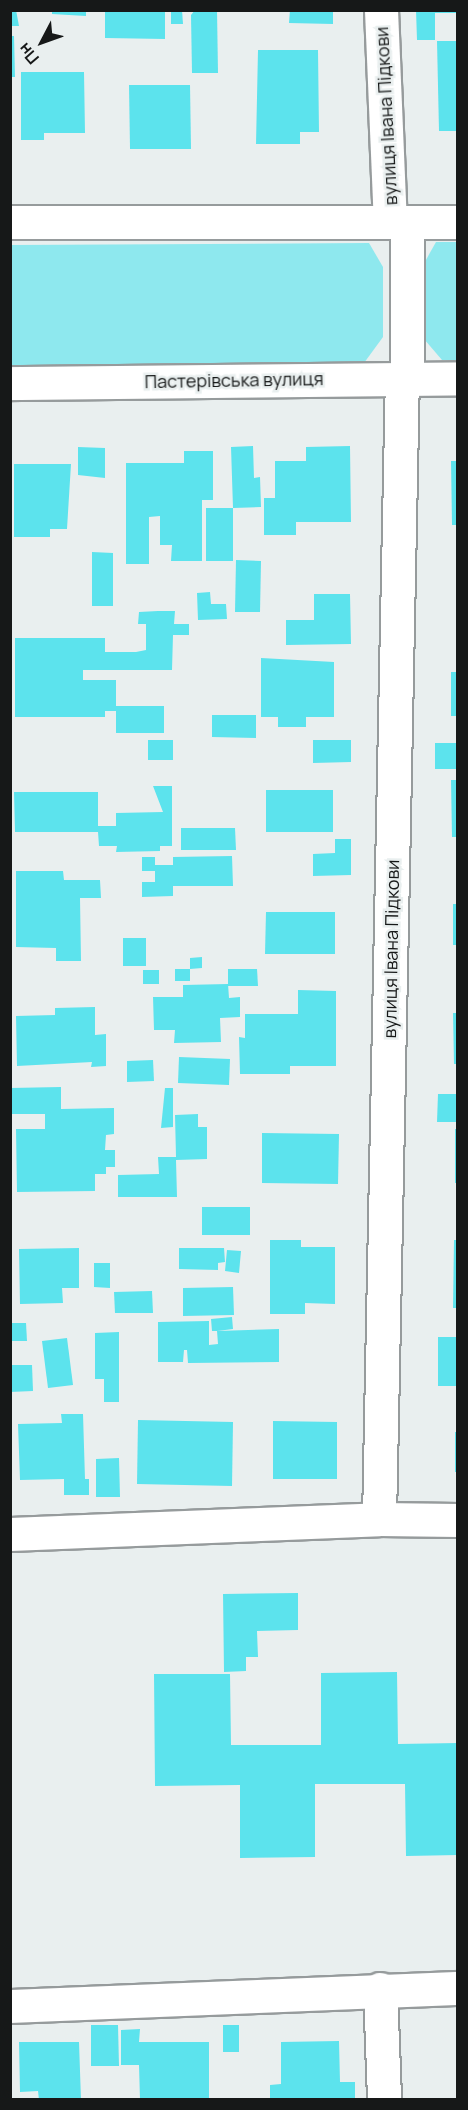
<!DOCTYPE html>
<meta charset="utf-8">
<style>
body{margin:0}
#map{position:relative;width:468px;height:2110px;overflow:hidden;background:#e9efef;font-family:Manrope,sans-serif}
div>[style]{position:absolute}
.green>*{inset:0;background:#8ee8ee}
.building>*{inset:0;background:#5ce3ed}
.roads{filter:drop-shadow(2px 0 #969b9c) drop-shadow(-2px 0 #969b9c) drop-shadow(0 2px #969b9c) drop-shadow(0 -2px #969b9c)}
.minor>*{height:33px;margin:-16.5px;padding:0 16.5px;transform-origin:16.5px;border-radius:16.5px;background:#fff}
.secondary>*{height:33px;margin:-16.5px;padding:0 16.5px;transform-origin:16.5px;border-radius:16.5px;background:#fff}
span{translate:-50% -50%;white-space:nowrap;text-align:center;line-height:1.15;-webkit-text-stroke:5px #e9efef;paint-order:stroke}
.street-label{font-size:18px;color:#161818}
.frame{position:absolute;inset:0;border:12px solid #161818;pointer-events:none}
.north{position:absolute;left:12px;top:12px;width:60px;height:60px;-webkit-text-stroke:4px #e9efef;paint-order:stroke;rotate:229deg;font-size:16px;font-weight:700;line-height:24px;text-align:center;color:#161818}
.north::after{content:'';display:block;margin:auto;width:21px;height:27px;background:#161818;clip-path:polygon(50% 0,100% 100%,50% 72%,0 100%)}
</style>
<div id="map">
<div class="green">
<i style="clip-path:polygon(436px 242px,457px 242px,457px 360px,442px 360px,424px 339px,422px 267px)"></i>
<i style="clip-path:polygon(369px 243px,383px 267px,383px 337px,364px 363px,11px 366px,10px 245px)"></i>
</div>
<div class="building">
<i style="clip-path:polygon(16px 10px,19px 26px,10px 26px,10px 11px)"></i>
<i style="clip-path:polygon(52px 10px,86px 10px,86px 16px,52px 14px)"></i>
<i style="clip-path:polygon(105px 10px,165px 10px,165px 39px,105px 38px)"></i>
<i style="clip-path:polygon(171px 10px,182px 10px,183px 24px,171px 24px)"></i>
<i style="clip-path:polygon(195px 10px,217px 10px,218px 73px,192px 73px,191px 15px)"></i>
<i style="clip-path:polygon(290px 10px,333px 10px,333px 24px,289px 23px)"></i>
<i style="clip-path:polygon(416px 10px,458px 10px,458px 13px,435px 13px,435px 40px,417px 40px)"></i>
<i style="clip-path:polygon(10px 36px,14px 36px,15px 77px,10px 77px)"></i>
<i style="clip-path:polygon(437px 41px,458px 41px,458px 131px,439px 131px)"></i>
<i style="clip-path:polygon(258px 50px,318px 50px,319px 132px,300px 132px,300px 144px,256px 144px)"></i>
<i style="clip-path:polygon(21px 72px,84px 72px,85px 133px,44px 133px,44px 140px,21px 140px)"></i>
<i style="clip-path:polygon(129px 85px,190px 85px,191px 149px,130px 149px)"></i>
<i style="clip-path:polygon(253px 446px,254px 478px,260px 477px,261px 507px,233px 508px,231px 447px)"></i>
<i style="clip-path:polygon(350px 446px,351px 522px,296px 522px,296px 535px,264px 535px,264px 498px,275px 498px,275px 461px,306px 461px,306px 447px)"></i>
<i style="clip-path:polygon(78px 447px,105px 448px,105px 478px,78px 475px)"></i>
<i style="clip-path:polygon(184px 451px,213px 451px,213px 500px,202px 500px,202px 561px,171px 561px,172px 545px,160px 545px,160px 516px,149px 517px,149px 564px,126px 564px,126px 463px,184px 463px)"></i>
<i style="clip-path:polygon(451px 461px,458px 461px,458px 525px,452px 525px)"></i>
<i style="clip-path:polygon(14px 464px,71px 464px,67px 529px,50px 529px,50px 537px,14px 537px)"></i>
<i style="clip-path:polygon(206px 508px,233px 508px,233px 561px,206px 561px)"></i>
<i style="clip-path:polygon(92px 552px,113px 553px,113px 606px,92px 606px)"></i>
<i style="clip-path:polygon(236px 560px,261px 561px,260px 612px,235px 612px)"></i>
<i style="clip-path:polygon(210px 592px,211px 604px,226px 604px,227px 619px,198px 620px,197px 593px)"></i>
<i style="clip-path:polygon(314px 594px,350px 594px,351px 644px,286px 645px,286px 620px,314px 620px)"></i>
<i style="clip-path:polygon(158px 611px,175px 611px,174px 624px,189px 624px,189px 635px,173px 635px,172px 670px,83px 670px,83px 680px,116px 680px,116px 706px,164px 706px,164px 733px,116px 733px,116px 711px,105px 711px,105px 717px,15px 717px,15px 638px,105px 638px,105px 652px,136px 652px,146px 650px,146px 624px,138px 624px,139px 612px)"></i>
<i style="clip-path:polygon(261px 658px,334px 662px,334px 717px,306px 717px,306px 727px,278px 727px,278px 717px,261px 717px)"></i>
<i style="clip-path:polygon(451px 672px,458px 672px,458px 716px,451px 716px)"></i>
<i style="clip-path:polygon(212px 715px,256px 715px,256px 738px,212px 737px)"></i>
<i style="clip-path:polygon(148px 740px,173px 740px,173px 760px,148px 760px)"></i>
<i style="clip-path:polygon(313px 740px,351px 740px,351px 762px,313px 763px)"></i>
<i style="clip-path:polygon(435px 743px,458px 743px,458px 769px,435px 769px)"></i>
<i style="clip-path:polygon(451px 780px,458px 780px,458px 837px,452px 837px)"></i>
<i style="clip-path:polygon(153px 786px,172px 786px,172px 846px,160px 846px,160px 851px,116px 852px,117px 846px,99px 846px,98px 832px,15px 832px,14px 792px,98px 792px,98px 826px,116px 826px,116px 813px,163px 812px)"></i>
<i style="clip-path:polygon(266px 790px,333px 790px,333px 832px,266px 832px)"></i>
<i style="clip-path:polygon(181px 828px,235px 828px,236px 850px,181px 850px)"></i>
<i style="clip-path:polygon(335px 839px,351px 839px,351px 875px,313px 876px,313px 854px,335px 853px)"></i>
<i style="clip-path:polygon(232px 856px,233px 886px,173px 886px,173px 896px,142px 897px,142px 882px,155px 882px,155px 871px,142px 871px,142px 857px,155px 857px,155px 865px,173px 865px,173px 857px)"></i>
<i style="clip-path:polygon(16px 871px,63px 871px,64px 880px,100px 880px,101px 898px,80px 898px,81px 961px,56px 961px,56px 948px,16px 947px)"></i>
<i style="clip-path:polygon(453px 904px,458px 904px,458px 945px,453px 945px)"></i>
<i style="clip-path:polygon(266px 912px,335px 912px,335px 954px,265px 954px)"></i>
<i style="clip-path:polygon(123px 938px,146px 938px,146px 966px,123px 966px)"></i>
<i style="clip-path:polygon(202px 957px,202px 968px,190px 969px,190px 958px)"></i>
<i style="clip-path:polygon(175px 969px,190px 969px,190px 981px,175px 981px)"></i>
<i style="clip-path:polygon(228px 969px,257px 969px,258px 986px,228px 986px)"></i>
<i style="clip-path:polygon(143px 970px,159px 970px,159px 984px,143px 984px)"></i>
<i style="clip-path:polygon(228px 984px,229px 998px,240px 997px,240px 1017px,220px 1018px,221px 1042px,174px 1043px,175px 1030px,154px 1030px,153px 997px,183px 997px,183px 985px)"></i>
<i style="clip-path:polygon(298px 990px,336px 991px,336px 1066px,290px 1066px,290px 1074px,240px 1074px,239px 1037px,245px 1038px,245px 1014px,298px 1014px)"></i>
<i style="clip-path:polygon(95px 1007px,95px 1035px,106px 1034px,106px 1066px,91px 1067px,92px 1062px,17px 1066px,16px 1016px,55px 1015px,55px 1008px)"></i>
<i style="clip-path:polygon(453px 1013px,458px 1013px,458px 1064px,454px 1064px)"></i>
<i style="clip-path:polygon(179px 1057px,230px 1059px,229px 1085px,178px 1083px)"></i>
<i style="clip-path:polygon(153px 1060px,154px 1081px,127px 1082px,127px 1061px)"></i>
<i style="clip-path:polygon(61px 1087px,61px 1109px,114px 1108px,114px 1134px,106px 1135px,105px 1150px,115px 1150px,115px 1167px,106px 1167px,106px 1174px,95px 1174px,95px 1191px,17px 1192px,16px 1129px,45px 1129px,45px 1114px,10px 1114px,10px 1088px)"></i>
<i style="clip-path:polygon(165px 1088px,173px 1088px,173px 1127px,161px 1128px)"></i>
<i style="clip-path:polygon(438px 1094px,458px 1094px,458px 1122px,437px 1122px)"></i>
<i style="clip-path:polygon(198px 1114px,198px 1127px,207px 1127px,207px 1159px,176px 1160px,177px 1197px,118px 1197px,118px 1175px,159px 1174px,158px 1157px,176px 1157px,175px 1115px)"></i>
<i style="clip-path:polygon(455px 1129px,458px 1129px,458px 1183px,455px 1183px)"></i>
<i style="clip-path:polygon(262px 1133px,339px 1134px,338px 1184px,262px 1183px)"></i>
<i style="clip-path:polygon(202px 1207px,250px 1207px,250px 1235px,202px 1235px)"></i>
<i style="clip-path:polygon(270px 1240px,301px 1240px,301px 1247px,335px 1247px,335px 1304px,305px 1303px,305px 1314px,270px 1314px)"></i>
<i style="clip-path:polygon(454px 1240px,458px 1240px,458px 1308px,453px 1308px)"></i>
<i style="clip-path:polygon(79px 1248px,79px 1288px,62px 1288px,63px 1303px,20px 1304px,19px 1249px)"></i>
<i style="clip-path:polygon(179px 1248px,224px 1248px,225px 1262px,218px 1263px,218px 1270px,179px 1269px)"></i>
<i style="clip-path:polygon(227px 1250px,241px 1251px,239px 1273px,225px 1271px)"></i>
<i style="clip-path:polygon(94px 1263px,110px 1263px,110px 1288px,94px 1287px)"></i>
<i style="clip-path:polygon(233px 1287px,234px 1315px,183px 1316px,183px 1288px)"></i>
<i style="clip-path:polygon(152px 1291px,153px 1313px,115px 1313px,114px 1292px)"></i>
<i style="clip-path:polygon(232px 1317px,233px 1329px,217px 1331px,279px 1329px,279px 1362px,188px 1363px,187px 1350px,184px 1350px,183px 1362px,158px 1362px,158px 1322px,209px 1321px,209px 1345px,218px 1344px,217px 1331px,212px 1331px,211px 1319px)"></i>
<i style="clip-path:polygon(10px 1323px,26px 1323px,27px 1341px,10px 1341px)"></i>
<i style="clip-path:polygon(119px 1332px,119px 1402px,104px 1402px,104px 1379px,95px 1379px,95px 1333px)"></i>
<i style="clip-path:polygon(438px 1337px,458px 1337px,458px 1386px,438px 1386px)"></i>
<i style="clip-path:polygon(67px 1338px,73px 1385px,48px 1388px,42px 1341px)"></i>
<i style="clip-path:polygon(10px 1365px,32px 1365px,33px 1391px,10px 1392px)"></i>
<i style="clip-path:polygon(61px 1414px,83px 1414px,85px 1479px,89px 1479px,89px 1495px,64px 1495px,64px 1479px,20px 1480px,18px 1424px,62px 1423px)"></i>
<i style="clip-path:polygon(138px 1420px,233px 1422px,232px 1486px,137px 1484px)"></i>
<i style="clip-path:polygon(273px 1421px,337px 1422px,337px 1479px,273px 1479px)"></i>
<i style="clip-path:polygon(455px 1432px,458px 1432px,458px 1472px,455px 1472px)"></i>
<i style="clip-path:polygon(119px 1458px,120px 1497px,96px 1497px,96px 1459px)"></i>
<i style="clip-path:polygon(298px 1593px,298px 1630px,257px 1631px,258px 1657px,246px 1657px,246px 1671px,224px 1672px,223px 1594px)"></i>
<i style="clip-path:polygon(397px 1672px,398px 1744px,458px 1743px,458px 1855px,406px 1856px,405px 1784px,315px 1784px,315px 1857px,240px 1858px,240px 1785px,155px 1786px,154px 1674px,230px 1674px,231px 1745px,321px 1745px,321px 1673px)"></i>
<i style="clip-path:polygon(91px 2025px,118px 2025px,119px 2066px,91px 2066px)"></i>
<i style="clip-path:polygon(223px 2025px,239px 2025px,239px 2052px,223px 2052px)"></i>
<i style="clip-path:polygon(140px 2029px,139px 2042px,209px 2042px,209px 2100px,140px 2100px,139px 2065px,121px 2065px,121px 2030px)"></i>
<i style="clip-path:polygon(339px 2041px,340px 2082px,355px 2082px,355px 2100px,270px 2100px,270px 2085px,281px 2084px,281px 2042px)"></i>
<i style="clip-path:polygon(19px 2042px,79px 2042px,81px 2100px,39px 2100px,38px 2091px,20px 2092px)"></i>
</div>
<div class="roads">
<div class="minor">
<i style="left:381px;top:10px;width:212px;rotate:87.6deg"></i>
<i style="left:379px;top:1519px;width:1141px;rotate:-88.85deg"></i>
<i style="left:10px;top:1534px;width:369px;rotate:-2.3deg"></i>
<i style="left:379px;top:1519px;width:79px;rotate:0.7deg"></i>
<i style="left:380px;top:1989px;width:111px;rotate:87.9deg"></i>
<i style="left:10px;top:2006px;width:448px;rotate:-2.3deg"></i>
</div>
<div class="secondary">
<i style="left:10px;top:222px;width:448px"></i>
<i style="left:407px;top:222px;width:156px;rotate:90deg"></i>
<i style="left:10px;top:383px;width:448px;rotate:-0.6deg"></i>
</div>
</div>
<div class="street-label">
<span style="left:386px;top:116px;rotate:-93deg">вулиця Івана Підкови</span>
<span style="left:234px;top:380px;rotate:-1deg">Пастерівська вулиця</span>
<span style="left:391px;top:949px;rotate:-89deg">вулиця Івана Підкови</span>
</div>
<div class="frame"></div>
<div class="north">Пн</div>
</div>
